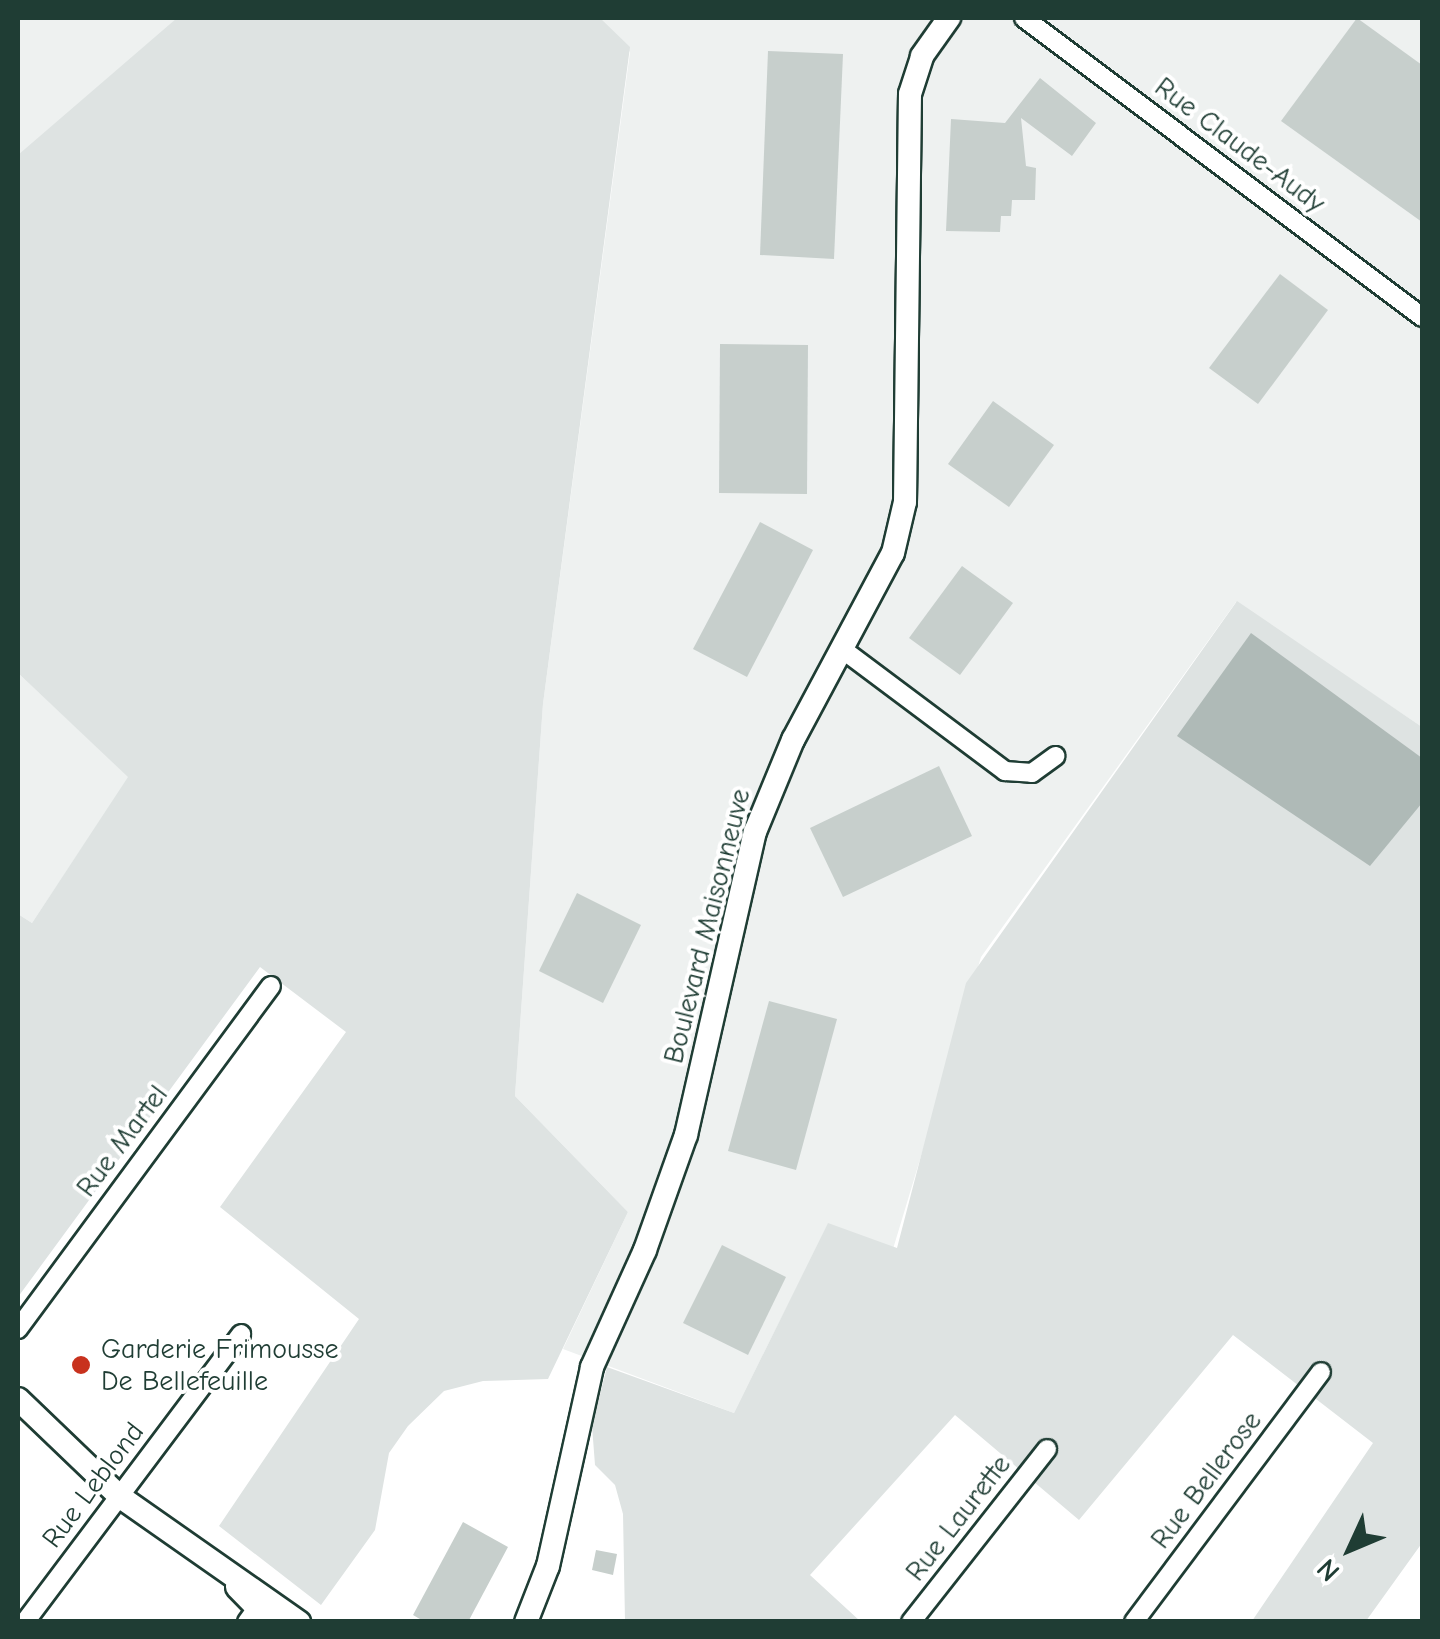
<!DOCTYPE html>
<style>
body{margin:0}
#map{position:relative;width:1440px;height:1639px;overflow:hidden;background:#fff;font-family:"Comic Neue",sans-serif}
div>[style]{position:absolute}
.built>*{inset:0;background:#eef1f0}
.green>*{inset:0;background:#dee3e2}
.water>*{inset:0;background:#afbab7}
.building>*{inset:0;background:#c7cfcc}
.roads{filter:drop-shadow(2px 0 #1f3d34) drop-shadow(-2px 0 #1f3d34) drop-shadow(0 2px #1f3d34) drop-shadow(0 -2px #1f3d34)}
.minor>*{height:18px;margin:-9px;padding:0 9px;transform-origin:9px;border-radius:9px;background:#fff}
.tertiary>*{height:22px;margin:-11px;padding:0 11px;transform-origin:11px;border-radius:11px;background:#fff}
.dots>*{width:28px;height:28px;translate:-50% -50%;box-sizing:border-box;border:5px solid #fff;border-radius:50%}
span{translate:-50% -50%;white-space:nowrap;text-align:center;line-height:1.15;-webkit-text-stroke:8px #fff;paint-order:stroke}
.street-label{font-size:28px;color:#1f3d34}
.poi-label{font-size:28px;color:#1f3d34}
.left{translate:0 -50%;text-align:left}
.frame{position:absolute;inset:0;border:20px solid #1f3d34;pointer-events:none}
.north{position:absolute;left:1300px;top:1499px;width:100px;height:100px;-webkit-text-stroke:8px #fff;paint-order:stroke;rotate:226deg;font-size:28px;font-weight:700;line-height:40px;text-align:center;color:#1f3d34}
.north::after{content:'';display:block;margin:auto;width:35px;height:45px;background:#1f3d34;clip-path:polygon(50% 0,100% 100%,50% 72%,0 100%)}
</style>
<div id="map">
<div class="built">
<i style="clip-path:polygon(18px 18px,179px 18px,18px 157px)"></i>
<i style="clip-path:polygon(596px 18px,1422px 18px,1422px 727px,1236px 602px,981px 957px,893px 1249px,828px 1224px,734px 1413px,563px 1349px,628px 1212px,515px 1096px,543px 704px,630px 52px)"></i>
<i style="clip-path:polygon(18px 673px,129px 777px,32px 923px,18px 914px)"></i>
</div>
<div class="green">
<i style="clip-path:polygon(177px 18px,600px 18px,630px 47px,543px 704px,515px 1096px,628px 1212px,548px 1379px,483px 1381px,444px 1391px,408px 1426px,389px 1453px,375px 1530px,321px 1605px,219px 1526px,359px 1319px,220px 1207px,346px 1032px,260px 967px,18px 1297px,18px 914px,32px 923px,128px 777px,18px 673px,18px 155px)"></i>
<i style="clip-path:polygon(1237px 601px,1422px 727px,1422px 1543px,1366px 1621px,1252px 1621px,1373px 1443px,1233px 1335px,1079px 1520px,955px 1415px,810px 1575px,860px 1621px,625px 1621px,623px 1514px,615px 1485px,595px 1465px,592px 1426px,607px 1367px,734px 1413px,828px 1223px,897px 1248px,966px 983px)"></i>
</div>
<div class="water">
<i style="clip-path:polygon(1251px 633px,1422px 758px,1422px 803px,1370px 866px,1177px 736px)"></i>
</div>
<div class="building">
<i style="clip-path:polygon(1357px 18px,1422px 65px,1422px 222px,1281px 121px)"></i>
<i style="clip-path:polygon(768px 51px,843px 54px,834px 259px,760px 255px)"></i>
<i style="clip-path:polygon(1040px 78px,1096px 123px,1072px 156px,1021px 118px,1026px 166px,1036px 168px,1035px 200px,1012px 200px,1011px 216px,1001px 216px,1000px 232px,946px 231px,951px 119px,1005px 123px)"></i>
<i style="clip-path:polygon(1280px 274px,1328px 310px,1258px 404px,1209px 368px)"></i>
<i style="clip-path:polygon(720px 344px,808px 345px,807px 494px,719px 493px)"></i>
<i style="clip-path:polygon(993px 401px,1054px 445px,1009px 507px,948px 464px)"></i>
<i style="clip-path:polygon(760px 522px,813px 550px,747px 677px,693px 649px)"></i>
<i style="clip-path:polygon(962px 566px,1013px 603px,960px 675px,909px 638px)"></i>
<i style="clip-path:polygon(939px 766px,972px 836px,843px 897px,810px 828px)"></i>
<i style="clip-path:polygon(577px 893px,641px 925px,603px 1003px,539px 971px)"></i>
<i style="clip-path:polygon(769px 1001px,837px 1019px,796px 1170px,728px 1151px)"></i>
<i style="clip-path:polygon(722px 1245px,786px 1277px,748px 1355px,683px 1323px)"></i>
<i style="clip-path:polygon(463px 1522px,508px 1547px,468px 1622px,425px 1622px,413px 1615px)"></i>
<i style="clip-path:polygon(596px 1550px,617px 1554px,613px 1575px,592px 1570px)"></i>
</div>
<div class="roads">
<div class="minor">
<i style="left:1024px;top:18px;width:498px;rotate:36.9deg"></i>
<i style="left:842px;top:649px;width:204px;rotate:36.8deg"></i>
<i style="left:1005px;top:771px;width:27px;rotate:4deg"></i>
<i style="left:1032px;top:773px;width:29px;rotate:-36deg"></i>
<i style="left:18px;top:1329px;width:426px;rotate:-53.6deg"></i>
<i style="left:25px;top:1622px;width:360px;rotate:-53.1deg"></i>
<i style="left:247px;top:1622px;width:31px;rotate:-54deg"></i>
<i style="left:911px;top:1622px;width:220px;rotate:-51.8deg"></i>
<i style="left:1134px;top:1622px;width:312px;rotate:-53.2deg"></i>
</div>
<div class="tertiary">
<i style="left:18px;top:1399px;width:140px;rotate:43.8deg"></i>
<i style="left:119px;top:1496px;width:220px;rotate:35deg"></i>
<i style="left:237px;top:1587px;width:49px;rotate:45.8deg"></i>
<i style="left:526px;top:1622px;width:60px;rotate:-68.6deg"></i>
<i style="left:548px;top:1566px;width:204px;rotate:-77.5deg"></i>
<i style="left:592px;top:1367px;width:128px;rotate:-65.6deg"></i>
<i style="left:645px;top:1250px;width:122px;rotate:-70.4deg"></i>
<i style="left:686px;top:1135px;width:311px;rotate:-77.2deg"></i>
<i style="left:755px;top:832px;width:100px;rotate:-67.6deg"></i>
<i style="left:793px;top:740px;width:212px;rotate:-61.9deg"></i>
<i style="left:893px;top:553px;width:52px;rotate:-76.8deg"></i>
<i style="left:905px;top:502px;width:408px;rotate:-89.3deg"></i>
<i style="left:910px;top:94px;width:40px;rotate:-72deg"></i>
<i style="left:922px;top:56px;width:47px;rotate:-54.6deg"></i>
</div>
</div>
<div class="dots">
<i style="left:81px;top:1365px;background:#c8321e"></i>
</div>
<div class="street-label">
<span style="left:1240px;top:145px;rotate:37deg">Rue Claude-Audy</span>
<span style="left:707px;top:926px;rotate:-76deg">Boulevard Maisonneuve</span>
<span style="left:122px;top:1141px;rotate:-53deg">Rue Martel</span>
<span style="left:1206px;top:1480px;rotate:-53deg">Rue Bellerose</span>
<span style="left:93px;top:1485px;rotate:-53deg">Rue Leblond</span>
<span style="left:958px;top:1518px;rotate:-52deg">Rue Laurette</span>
</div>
<div class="poi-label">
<span class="left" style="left:101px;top:1365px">Garderie Frimousse<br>De Bellefeuille</span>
</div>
<div class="frame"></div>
<div class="north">N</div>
</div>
